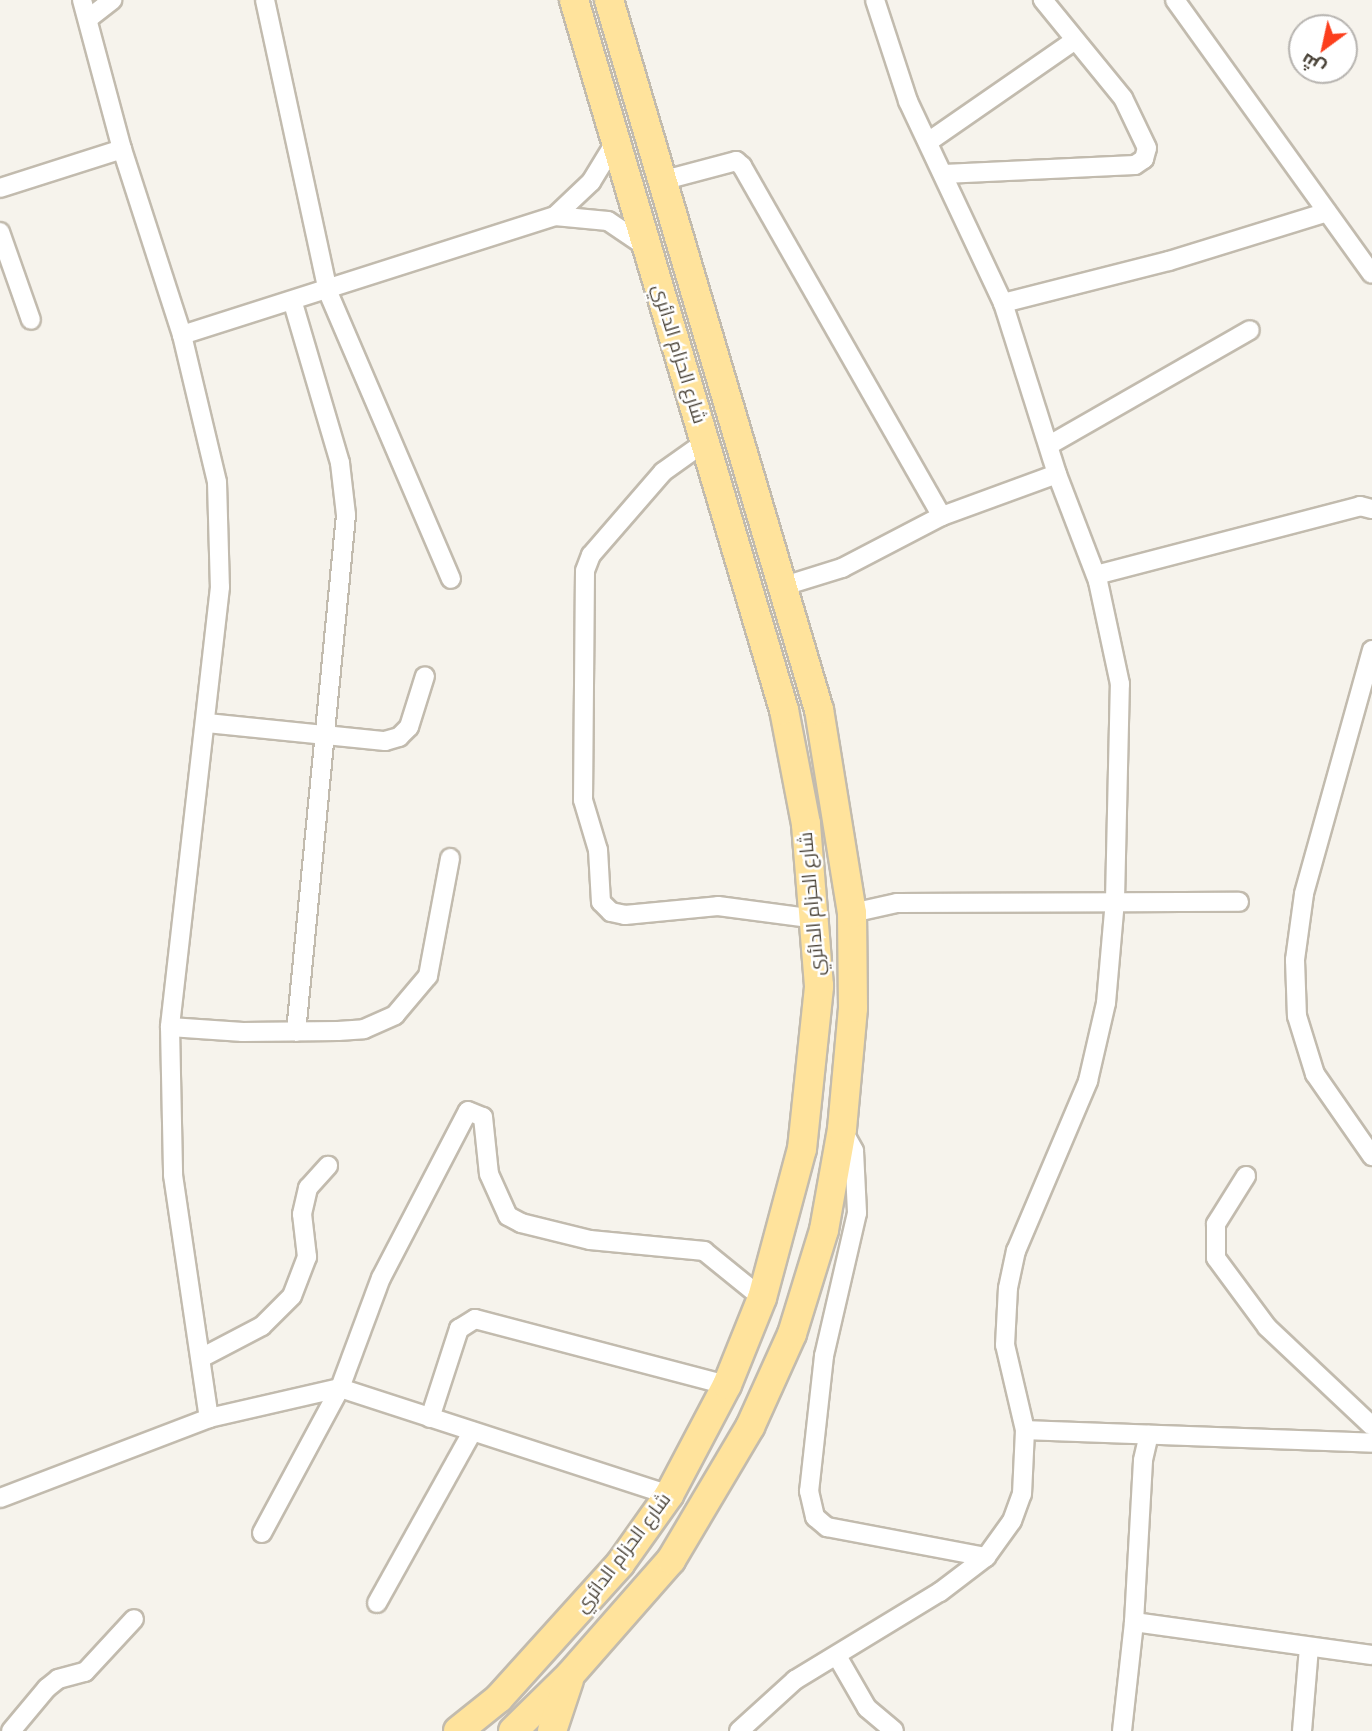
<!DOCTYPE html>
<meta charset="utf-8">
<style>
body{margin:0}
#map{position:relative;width:1372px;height:1731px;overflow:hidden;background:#f6f3ec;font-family:Raleway,Cairo,sans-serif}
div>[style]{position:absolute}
.roads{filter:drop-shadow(2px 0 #c2bbae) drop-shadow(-2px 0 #c2bbae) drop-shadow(0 2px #c2bbae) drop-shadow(0 -2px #c2bbae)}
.street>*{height:18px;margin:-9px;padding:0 9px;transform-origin:9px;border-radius:9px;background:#fff}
.primary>*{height:28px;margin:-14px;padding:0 14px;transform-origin:14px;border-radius:14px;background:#ffe39c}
span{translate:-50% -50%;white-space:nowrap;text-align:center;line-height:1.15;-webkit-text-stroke:5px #fff;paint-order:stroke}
.street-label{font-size:19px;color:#4b4439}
.north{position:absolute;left:1288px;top:14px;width:70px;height:70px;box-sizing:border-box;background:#fff;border:2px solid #b7b4b0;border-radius:50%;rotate:213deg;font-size:19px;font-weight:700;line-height:28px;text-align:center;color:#4b4439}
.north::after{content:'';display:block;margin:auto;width:24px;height:32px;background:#fc3f1d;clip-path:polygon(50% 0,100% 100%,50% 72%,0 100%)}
</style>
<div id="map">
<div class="roads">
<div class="street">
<i style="left:82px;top:0;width:154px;rotate:75deg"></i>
<i style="left:122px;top:149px;width:195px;rotate:72.1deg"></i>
<i style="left:182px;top:335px;width:151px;rotate:76.6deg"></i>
<i style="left:217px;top:482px;width:105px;rotate:88.4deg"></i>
<i style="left:220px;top:587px;width:443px;rotate:96.5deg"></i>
<i style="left:170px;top:1027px;width:148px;rotate:88.8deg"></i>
<i style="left:173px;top:1175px;width:246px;rotate:81.6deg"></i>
<i style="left:265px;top:0;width:299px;rotate:77.8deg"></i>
<i style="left:328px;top:292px;width:312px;rotate:66.8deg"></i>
<i style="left:1175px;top:0;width:337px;rotate:54.3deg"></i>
<i style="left:88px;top:19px;width:31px;rotate:-38deg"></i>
<i style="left:928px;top:142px;width:178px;rotate:-34.7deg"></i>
<i style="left:944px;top:174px;width:191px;rotate:-2.7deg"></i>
<i style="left:1135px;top:165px;width:11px;rotate:-34deg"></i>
<i style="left:1144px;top:159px;width:11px;rotate:-75deg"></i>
<i style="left:1147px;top:148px;width:55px;rotate:-115.6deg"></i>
<i style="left:1123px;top:98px;width:127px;rotate:-129.2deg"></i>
<i style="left:661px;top:181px;width:78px;rotate:-14.9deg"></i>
<i style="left:736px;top:161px;width:8px;rotate:40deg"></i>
<i style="left:742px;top:166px;width:403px;rotate:60.3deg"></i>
<i style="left:0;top:188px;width:128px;rotate:-17.7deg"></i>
<i style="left:555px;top:216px;width:50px;rotate:-43.4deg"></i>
<i style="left:591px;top:182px;width:48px;rotate:-58.6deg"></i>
<i style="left:0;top:232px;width:93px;rotate:70.6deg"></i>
<i style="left:293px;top:303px;width:167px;rotate:73.6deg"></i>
<i style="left:340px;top:463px;width:52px;rotate:83.4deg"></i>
<i style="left:346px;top:515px;width:519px;rotate:95.52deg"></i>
<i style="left:1003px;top:303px;width:171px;rotate:-14.2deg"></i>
<i style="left:1169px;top:261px;width:165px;rotate:-17.2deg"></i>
<i style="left:182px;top:335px;width:392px;rotate:-17.7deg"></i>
<i style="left:555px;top:216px;width:53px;rotate:5.4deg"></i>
<i style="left:608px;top:221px;width:45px;rotate:34deg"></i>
<i style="left:705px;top:442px;width:52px;rotate:144.5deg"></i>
<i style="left:663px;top:472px;width:110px;rotate:130.9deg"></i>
<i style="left:591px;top:555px;width:17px;rotate:111deg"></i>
<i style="left:585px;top:571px;width:229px;rotate:90.5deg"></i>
<i style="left:583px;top:800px;width:52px;rotate:73.3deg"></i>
<i style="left:598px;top:850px;width:52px;rotate:86.7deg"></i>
<i style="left:601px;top:902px;width:14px;rotate:45deg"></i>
<i style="left:611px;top:912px;width:14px;rotate:12deg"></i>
<i style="left:625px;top:915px;width:93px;rotate:-5.5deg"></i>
<i style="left:718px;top:906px;width:100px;rotate:7.5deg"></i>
<i style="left:1051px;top:444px;width:229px;rotate:-29.8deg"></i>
<i style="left:1096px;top:575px;width:273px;rotate:-14.6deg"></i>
<i style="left:1360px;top:506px;width:12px;rotate:14deg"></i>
<i style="left:784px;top:586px;width:61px;rotate:-17.2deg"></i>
<i style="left:842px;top:568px;width:113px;rotate:-27.5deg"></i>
<i style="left:942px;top:516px;width:122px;rotate:-20.1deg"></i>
<i style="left:1372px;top:650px;width:253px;rotate:105.6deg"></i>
<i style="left:1304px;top:894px;width:67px;rotate:97.8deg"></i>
<i style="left:1295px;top:960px;width:56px;rotate:88deg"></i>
<i style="left:1297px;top:1016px;width:61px;rotate:72.8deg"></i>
<i style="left:1315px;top:1074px;width:100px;rotate:55.2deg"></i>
<i style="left:207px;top:723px;width:179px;rotate:5.8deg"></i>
<i style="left:385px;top:741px;width:15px;rotate:-16deg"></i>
<i style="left:399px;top:737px;width:14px;rotate:-45deg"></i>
<i style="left:409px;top:727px;width:53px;rotate:-72.6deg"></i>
<i style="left:852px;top:913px;width:46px;rotate:-12.5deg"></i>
<i style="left:897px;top:903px;width:342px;rotate:-0.2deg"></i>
<i style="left:170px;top:1027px;width:73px;rotate:3.9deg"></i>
<i style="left:243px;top:1032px;width:95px;rotate:-0.6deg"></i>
<i style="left:338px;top:1031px;width:26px;rotate:-4deg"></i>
<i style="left:364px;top:1029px;width:34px;rotate:-24deg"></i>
<i style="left:395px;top:1015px;width:51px;rotate:-49.8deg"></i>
<i style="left:428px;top:976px;width:120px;rotate:-79.4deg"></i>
<i style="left:842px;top:1129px;width:25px;rotate:61deg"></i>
<i style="left:854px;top:1151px;width:62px;rotate:87.2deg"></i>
<i style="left:857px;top:1213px;width:147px;rotate:103deg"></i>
<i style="left:824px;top:1356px;width:136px;rotate:96.3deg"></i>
<i style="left:809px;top:1491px;width:27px;rotate:77deg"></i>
<i style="left:815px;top:1517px;width:16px;rotate:40deg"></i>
<i style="left:827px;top:1527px;width:162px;rotate:10.7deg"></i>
<i style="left:1246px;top:1176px;width:57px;rotate:122deg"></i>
<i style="left:1216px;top:1224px;width:34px;rotate:90deg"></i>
<i style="left:1216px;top:1258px;width:86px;rotate:53.5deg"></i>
<i style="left:1267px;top:1327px;width:144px;rotate:43.3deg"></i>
<i style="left:201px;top:1358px;width:69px;rotate:-27.7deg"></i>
<i style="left:262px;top:1326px;width:42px;rotate:-45deg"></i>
<i style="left:292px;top:1296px;width:42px;rotate:-69deg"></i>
<i style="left:307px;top:1257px;width:43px;rotate:-96.6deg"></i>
<i style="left:302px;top:1214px;width:27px;rotate:-77deg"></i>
<i style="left:308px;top:1188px;width:30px;rotate:-48deg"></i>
<i style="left:430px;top:1418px;width:94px;rotate:-72deg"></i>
<i style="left:459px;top:1329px;width:19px;rotate:-32deg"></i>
<i style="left:475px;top:1319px;width:260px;rotate:14.7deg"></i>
<i style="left:1025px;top:1430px;width:347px;rotate:2.1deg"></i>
<i style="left:0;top:1498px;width:224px;rotate:-20.9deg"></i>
<i style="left:209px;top:1418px;width:134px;rotate:-12.9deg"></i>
<i style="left:340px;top:1388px;width:346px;rotate:18deg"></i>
<i style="left:262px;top:1533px;width:165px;rotate:-61.7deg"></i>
<i style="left:340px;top:1388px;width:117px;rotate:-69.6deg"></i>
<i style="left:381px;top:1278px;width:188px;rotate:-62.5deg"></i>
<i style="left:468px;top:1111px;width:16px;rotate:22deg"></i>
<i style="left:483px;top:1117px;width:57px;rotate:84deg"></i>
<i style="left:489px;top:1174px;width:46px;rotate:65.7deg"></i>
<i style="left:508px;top:1216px;width:15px;rotate:28deg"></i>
<i style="left:521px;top:1223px;width:71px;rotate:13.8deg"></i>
<i style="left:590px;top:1240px;width:115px;rotate:5.5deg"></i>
<i style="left:704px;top:1251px;width:75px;rotate:39deg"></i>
<i style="left:377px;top:1603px;width:196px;rotate:-60.9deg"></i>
<i style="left:1134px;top:1622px;width:240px;rotate:7.9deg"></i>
<i style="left:837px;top:1656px;width:60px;rotate:60deg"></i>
<i style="left:867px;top:1708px;width:35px;rotate:40deg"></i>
<i style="left:11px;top:1731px;width:56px;rotate:-50.1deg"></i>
<i style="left:47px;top:1688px;width:14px;rotate:-39deg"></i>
<i style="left:58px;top:1679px;width:28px;rotate:-15deg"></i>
<i style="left:85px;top:1672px;width:72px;rotate:-47.2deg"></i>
<i style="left:739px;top:1731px;width:76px;rotate:-42.3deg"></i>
<i style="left:795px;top:1680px;width:170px;rotate:-31.3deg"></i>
<i style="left:940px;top:1592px;width:58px;rotate:-37.3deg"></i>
<i style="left:986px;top:1557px;width:44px;rotate:-54.2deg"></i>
<i style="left:1012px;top:1521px;width:29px;rotate:-70deg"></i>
<i style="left:1022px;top:1494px;width:64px;rotate:-87.3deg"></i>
<i style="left:1025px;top:1430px;width:87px;rotate:-103.2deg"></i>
<i style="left:1005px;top:1345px;width:57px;rotate:-87deg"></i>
<i style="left:1008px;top:1288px;width:38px;rotate:-78deg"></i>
<i style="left:1016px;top:1251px;width:185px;rotate:-67deg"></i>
<i style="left:1088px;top:1081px;width:80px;rotate:-77deg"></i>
<i style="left:1106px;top:1003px;width:103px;rotate:-85deg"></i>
<i style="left:1115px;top:900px;width:216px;rotate:-88.7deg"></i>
<i style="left:1120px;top:684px;width:105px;rotate:-102.1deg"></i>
<i style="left:1098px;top:581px;width:115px;rotate:-111deg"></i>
<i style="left:1057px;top:474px;width:179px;rotate:-107.5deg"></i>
<i style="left:1003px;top:303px;width:223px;rotate:-115.2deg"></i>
<i style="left:908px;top:101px;width:106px;rotate:-108.1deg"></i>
<i style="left:1122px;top:1731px;width:110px;rotate:-83.7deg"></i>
<i style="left:1134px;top:1622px;width:162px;rotate:-86.8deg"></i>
<i style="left:1143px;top:1460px;width:26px;rotate:-77deg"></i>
<i style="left:1302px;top:1731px;width:83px;rotate:-85.2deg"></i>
</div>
<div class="primary">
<i style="left:458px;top:1731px;width:53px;rotate:-38.8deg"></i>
<i style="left:499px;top:1698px;width:181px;rotate:-47.9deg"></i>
<i style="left:620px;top:1564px;width:85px;rotate:-54.6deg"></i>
<i style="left:669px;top:1495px;width:124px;rotate:-62.2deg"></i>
<i style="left:727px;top:1385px;width:94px;rotate:-68.1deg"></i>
<i style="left:762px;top:1298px;width:154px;rotate:-75deg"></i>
<i style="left:802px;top:1149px;width:164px;rotate:-84deg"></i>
<i style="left:819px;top:986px;width:163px;rotate:-94.6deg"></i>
<i style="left:806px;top:824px;width:116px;rotate:-100.9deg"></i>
<i style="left:784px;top:710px;width:740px;rotate:-106.48deg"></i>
<i style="left:513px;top:1731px;width:80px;rotate:-44.5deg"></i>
<i style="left:570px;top:1675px;width:153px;rotate:-48.7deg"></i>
<i style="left:671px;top:1560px;width:155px;rotate:-59.3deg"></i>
<i style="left:750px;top:1427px;width:102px;rotate:-65.7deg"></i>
<i style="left:792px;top:1334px;width:109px;rotate:-72.9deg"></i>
<i style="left:824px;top:1230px;width:103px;rotate:-79.9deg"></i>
<i style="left:842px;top:1129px;width:121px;rotate:-84.8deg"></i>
<i style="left:853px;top:1008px;width:95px;rotate:-90.6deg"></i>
<i style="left:852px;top:913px;width:206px;rotate:-99.2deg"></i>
<i style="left:819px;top:710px;width:740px;rotate:-106.48deg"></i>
<i style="left:552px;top:1731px;width:54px;rotate:-71.6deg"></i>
</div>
</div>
<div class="street-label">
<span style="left:679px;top:354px;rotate:73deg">شارع الحزام الدائري</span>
<span style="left:812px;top:904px;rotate:-95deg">شارع الحزام الدائري</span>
<span style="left:623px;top:1553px;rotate:-53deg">شارع الحزام الدائري</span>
</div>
<div class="north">ش</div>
</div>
